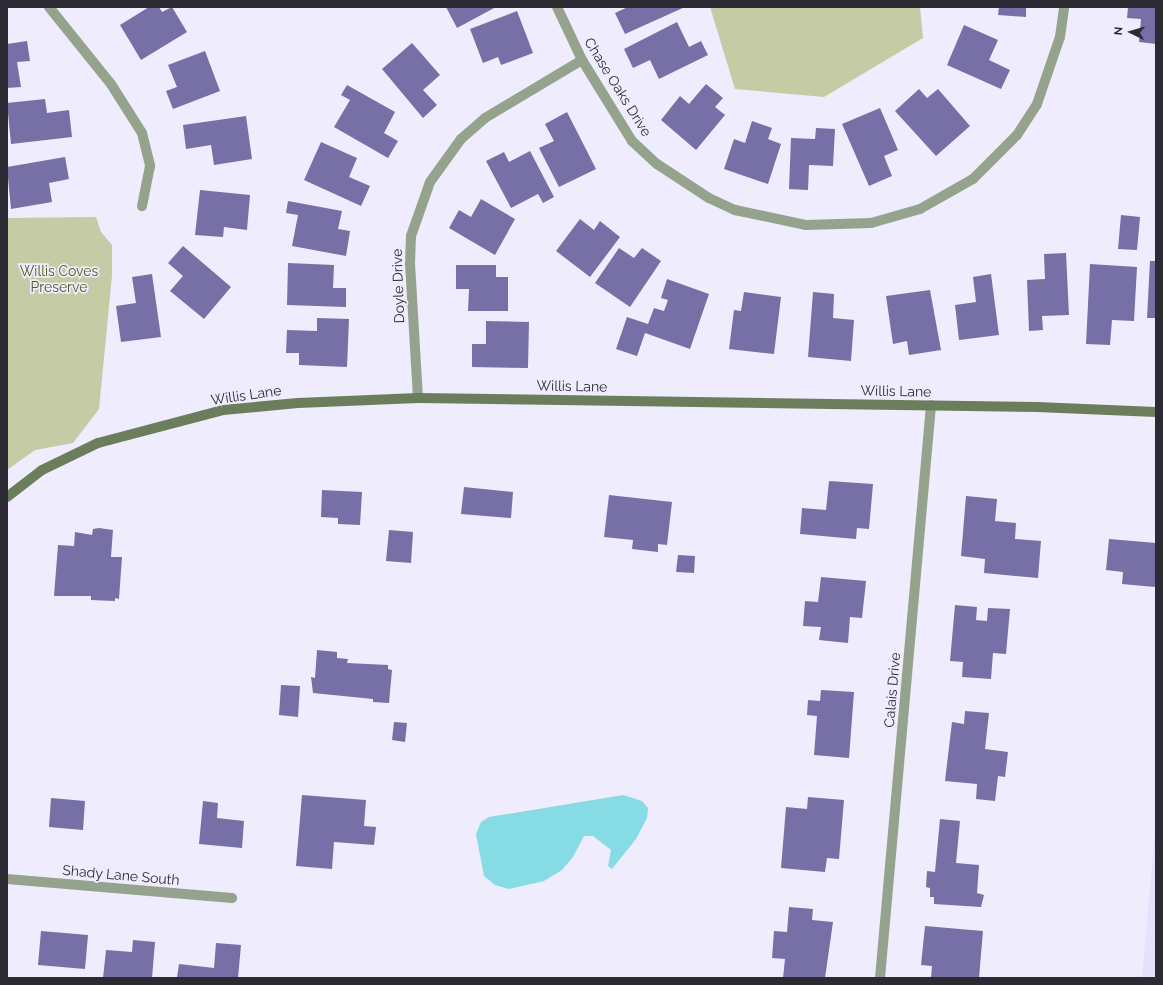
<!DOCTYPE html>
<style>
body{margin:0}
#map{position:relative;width:1163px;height:985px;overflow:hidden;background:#efecfd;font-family:Raleway,sans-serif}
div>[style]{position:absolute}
.built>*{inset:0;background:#e6e2fe}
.green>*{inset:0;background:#c5cba5}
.water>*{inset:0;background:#87dbe5}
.building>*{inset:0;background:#7770a6}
.street>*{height:10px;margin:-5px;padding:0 5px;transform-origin:5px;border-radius:5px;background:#95a38c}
.secondary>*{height:10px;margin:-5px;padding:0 5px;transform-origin:5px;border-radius:5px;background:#6a7e5c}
span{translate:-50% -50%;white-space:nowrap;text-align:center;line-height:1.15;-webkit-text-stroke:3.5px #efecfd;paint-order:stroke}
.street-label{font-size:14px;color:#2c2b33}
.park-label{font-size:14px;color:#545b17}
.frame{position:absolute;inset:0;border:8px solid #2c2b33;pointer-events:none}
.north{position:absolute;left:1111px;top:12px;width:40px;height:40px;-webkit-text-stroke:3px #efecfd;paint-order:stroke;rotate:275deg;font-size:11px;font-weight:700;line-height:16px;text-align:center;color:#2c2b33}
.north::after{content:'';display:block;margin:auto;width:14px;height:18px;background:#2c2b33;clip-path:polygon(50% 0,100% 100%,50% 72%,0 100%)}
</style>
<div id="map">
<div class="built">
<i style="clip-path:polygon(1156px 819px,1156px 978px,1142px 978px)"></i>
</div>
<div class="green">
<i style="clip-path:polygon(710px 7px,920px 7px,923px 38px,824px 97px,735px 89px)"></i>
<i style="clip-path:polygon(96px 217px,101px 232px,112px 245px,112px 276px,99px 409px,73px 443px,35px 450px,7px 470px,7px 218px)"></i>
</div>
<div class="water">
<i style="clip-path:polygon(623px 795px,642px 801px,648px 808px,647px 818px,636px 839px,612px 869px,608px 866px,611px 850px,593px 836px,584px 836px,573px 857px,562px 870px,544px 881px,509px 889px,495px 885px,484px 876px,476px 834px,481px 822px,489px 817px)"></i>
</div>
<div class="building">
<i style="clip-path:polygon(149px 7px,159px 7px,162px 12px,172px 7px,187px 32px,141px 60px,120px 25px)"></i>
<i style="clip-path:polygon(446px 7px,496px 7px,457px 28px)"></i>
<i style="clip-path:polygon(628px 7px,685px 7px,625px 34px,615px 13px)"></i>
<i style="clip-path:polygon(999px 7px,1026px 7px,1026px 17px,998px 15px)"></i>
<i style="clip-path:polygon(1128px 7px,1156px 7px,1156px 44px,1139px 42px,1141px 19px,1127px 18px)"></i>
<i style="clip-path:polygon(517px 11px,533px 53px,501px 65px,498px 57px,483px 63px,470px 29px)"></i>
<i style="clip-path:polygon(677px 22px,689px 47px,701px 41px,708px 55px,659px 79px,650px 60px,633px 68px,624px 49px)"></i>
<i style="clip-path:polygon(964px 25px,998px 40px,989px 60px,1010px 70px,1001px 89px,947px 65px)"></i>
<i style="clip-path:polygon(27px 41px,30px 61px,17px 62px,21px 87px,7px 88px,7px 44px)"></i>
<i style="clip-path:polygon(412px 43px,440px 75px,423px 90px,437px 105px,423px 118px,382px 69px)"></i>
<i style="clip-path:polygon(205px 51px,220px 91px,173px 109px,166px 91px,177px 87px,168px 65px)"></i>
<i style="clip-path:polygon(706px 84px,723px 98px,715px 107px,725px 115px,696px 150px,661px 120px,680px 96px,689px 104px)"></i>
<i style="clip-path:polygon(347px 85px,395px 112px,384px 133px,398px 141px,388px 158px,334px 127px,350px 100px,341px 95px)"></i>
<i style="clip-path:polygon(919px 89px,927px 98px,938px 89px,970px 126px,936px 156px,895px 111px)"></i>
<i style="clip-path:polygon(45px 99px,47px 113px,69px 110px,72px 137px,11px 144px,7px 103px)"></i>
<i style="clip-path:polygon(880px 108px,898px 150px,884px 156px,892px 176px,869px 186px,842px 124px)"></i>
<i style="clip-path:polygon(567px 112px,596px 169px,559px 187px,539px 148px,554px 141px,545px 124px)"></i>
<i style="clip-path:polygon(246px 116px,252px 159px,214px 165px,211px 145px,186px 149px,183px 125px)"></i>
<i style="clip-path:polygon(752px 121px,772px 128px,768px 139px,781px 144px,768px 184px,724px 169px,734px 139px,745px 143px)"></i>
<i style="clip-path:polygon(816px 128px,835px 129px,833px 166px,809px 165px,808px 190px,789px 189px,791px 138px,815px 139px)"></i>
<i style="clip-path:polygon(321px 142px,357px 158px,349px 177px,370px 186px,361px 206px,304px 180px)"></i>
<i style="clip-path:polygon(530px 151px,554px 197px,543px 203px,538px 194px,511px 208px,486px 161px,504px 152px,509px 162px)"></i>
<i style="clip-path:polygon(65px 157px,69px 179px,49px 183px,52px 202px,11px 209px,7px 167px)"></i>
<i style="clip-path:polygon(200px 190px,250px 195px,247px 230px,224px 227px,223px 237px,195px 235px)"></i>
<i style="clip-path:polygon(481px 199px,515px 219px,495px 255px,449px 228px,459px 210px,471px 217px)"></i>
<i style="clip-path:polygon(288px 201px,342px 211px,338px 229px,350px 231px,346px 256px,292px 246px,298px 215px,286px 213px)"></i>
<i style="clip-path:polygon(1121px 215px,1140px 217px,1137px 250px,1118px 249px)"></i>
<i style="clip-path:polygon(580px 219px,594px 230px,600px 221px,620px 237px,590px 277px,556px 251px)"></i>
<i style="clip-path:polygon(183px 246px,231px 287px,204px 319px,170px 291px,183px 276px,168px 263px)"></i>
<i style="clip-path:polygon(619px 248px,634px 258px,642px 248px,661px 261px,630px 307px,595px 283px)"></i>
<i style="clip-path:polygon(1066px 253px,1069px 315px,1042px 316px,1043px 330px,1029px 331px,1027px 280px,1045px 279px,1044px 254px)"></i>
<i style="clip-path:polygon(1150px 261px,1156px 261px,1156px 318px,1147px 318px)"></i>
<i style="clip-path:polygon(288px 263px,334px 265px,333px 288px,346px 288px,346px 307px,287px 305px)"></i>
<i style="clip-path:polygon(1090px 264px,1137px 267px,1134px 321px,1112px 320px,1110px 345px,1086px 344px)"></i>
<i style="clip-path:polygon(456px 265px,496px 265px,496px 277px,508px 277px,508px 311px,468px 311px,469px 289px,456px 289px)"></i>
<i style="clip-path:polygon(152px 274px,161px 337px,121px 342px,116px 306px,136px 303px,132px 277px)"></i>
<i style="clip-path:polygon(991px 274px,999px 335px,959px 340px,955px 305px,976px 302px,973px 277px)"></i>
<i style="clip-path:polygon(667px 279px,709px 294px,690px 349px,645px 333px,637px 356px,616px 349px,627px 317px,648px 324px,654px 308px,664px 311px,668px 300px,661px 298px)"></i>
<i style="clip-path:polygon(930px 290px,941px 350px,909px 355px,907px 341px,893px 344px,886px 296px)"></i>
<i style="clip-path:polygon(744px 292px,781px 297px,774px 354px,729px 349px,734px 310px,741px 311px)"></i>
<i style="clip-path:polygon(813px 292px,834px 294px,833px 318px,854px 320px,851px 361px,808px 357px)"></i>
<i style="clip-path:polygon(317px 318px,349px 319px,347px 367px,299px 365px,299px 353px,286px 353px,287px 330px,317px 331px)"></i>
<i style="clip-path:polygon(486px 321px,529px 322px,528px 368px,472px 367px,472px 344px,486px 344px)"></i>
<i style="clip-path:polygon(829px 481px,873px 484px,869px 529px,857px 528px,856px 539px,800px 534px,802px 508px,826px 510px)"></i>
<i style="clip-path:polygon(464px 487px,513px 492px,511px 518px,461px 514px)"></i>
<i style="clip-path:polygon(322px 490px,362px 492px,360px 525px,338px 524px,338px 518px,321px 517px)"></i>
<i style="clip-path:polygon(609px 495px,672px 502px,667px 545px,658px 544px,658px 552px,632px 549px,633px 540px,604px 537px)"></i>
<i style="clip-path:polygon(966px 496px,997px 499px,995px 521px,1016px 523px,1015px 539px,1041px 541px,1038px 578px,984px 573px,985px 559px,961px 556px)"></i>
<i style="clip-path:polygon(99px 528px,113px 530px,111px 557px,122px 557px,119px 599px,115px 598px,115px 601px,91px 600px,91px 596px,54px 596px,58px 545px,74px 546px,75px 532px,92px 535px,93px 529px)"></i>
<i style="clip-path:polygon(389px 530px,413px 532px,411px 563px,386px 561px)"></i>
<i style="clip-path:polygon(1109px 539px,1156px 543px,1155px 587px,1122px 584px,1123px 572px,1106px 570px)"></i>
<i style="clip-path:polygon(678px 555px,695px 556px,694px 573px,676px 572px)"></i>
<i style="clip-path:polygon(821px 577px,866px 581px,862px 618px,850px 617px,848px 643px,819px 640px,821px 627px,803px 626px,805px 601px,818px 602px)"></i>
<i style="clip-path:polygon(955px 605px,977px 607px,976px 620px,987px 621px,988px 608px,1010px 609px,1006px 654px,993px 653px,991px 679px,962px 677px,963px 662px,950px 661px)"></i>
<i style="clip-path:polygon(317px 650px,337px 652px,337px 658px,348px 659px,347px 663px,388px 665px,388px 669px,392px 670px,389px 703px,373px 702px,373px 699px,313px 693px,311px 677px,315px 678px)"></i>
<i style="clip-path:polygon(281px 685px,300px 686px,298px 717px,279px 715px)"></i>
<i style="clip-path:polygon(821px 690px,854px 692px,849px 758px,814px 755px,817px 716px,807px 715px,808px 700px,820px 701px)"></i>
<i style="clip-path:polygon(965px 711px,989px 713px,985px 749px,1008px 752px,1005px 777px,998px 776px,995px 801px,976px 799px,977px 784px,945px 781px,952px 722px,964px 724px)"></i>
<i style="clip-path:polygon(394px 722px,407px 723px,405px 742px,392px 740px)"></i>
<i style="clip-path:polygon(302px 795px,366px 800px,364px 826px,376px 827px,374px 845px,334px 842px,332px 869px,296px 866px)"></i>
<i style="clip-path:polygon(808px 797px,844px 800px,839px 859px,827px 858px,825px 872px,781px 868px,786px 807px,807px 809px)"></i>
<i style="clip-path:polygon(51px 798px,85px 801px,83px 830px,49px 827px)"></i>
<i style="clip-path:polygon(203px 801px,218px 803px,217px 818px,244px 821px,242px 848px,199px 844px)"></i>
<i style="clip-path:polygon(940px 819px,960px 821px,956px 863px,979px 865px,977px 893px,984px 895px,981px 907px,934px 904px,934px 897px,930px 897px,930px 888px,926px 887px,927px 871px,935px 872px)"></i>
<i style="clip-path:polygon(789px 907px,813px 909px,812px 920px,833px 922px,825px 978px,783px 978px,785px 959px,772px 958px,774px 931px,787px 932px)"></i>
<i style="clip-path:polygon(925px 926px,983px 931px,979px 978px,931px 978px,932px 966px,921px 965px)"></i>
<i style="clip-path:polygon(41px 931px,88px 935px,85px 969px,38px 965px)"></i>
<i style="clip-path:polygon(133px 940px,155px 942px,152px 978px,103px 978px,106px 950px,132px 952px)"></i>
<i style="clip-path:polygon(216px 943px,241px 945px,238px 978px,177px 978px,179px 964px,214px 968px)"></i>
</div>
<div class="street">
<i style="left:49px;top:7px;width:99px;rotate:51.2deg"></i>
<i style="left:111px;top:84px;width:58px;rotate:57.7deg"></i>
<i style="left:142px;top:133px;width:34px;rotate:76deg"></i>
<i style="left:150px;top:166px;width:41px;rotate:101.3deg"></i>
<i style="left:557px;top:7px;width:59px;rotate:64.7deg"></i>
<i style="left:582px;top:60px;width:95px;rotate:58.3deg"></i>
<i style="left:632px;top:141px;width:34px;rotate:43deg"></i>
<i style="left:657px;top:164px;width:62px;rotate:33.2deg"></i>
<i style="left:709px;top:198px;width:29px;rotate:25deg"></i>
<i style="left:735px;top:210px;width:73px;rotate:11.9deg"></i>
<i style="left:806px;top:225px;width:65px;rotate:-1.8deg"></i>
<i style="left:871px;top:223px;width:51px;rotate:-15.9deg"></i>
<i style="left:920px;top:209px;width:61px;rotate:-29.5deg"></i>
<i style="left:973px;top:179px;width:62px;rotate:-45deg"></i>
<i style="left:1017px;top:135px;width:37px;rotate:-57deg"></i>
<i style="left:1037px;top:104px;width:71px;rotate:-71.1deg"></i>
<i style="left:1060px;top:37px;width:30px;rotate:-82deg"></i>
<i style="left:418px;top:398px;width:134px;rotate:-93.4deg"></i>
<i style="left:410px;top:264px;width:28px;rotate:-88deg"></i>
<i style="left:411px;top:236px;width:57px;rotate:-70.6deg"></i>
<i style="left:430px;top:182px;width:53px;rotate:-54.2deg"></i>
<i style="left:461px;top:139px;width:32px;rotate:-41deg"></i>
<i style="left:485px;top:118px;width:113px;rotate:-30.9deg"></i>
<i style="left:7px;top:879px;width:226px;rotate:4.8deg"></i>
<i style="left:880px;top:978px;width:575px;rotate:-84.91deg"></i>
</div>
<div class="secondary">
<i style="left:7px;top:497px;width:44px;rotate:-37.6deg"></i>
<i style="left:42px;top:470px;width:62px;rotate:-25.7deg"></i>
<i style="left:98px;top:443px;width:129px;rotate:-14.8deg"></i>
<i style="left:223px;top:410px;width:75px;rotate:-5.3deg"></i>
<i style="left:298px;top:403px;width:120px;rotate:-2.4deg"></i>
<i style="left:418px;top:398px;width:619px;rotate:0.83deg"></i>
<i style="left:1037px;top:407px;width:119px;rotate:2.4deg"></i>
</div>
<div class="street-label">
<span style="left:618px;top:87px;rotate:58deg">Chase Oaks Drive</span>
<span style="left:398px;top:286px;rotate:-92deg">Doyle Drive</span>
<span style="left:572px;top:386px;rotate:1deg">Willis Lane</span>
<span style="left:896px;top:391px;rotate:1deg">Willis Lane</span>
<span style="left:246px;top:395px;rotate:-8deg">Willis Lane</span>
<span style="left:892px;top:690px;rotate:-85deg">Calais Drive</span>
<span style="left:121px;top:875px;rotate:5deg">Shady Lane South</span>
</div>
<div class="park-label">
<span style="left:59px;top:279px">Willis Coves<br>Preserve</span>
</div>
<div class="frame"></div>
<div class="north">N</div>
</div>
